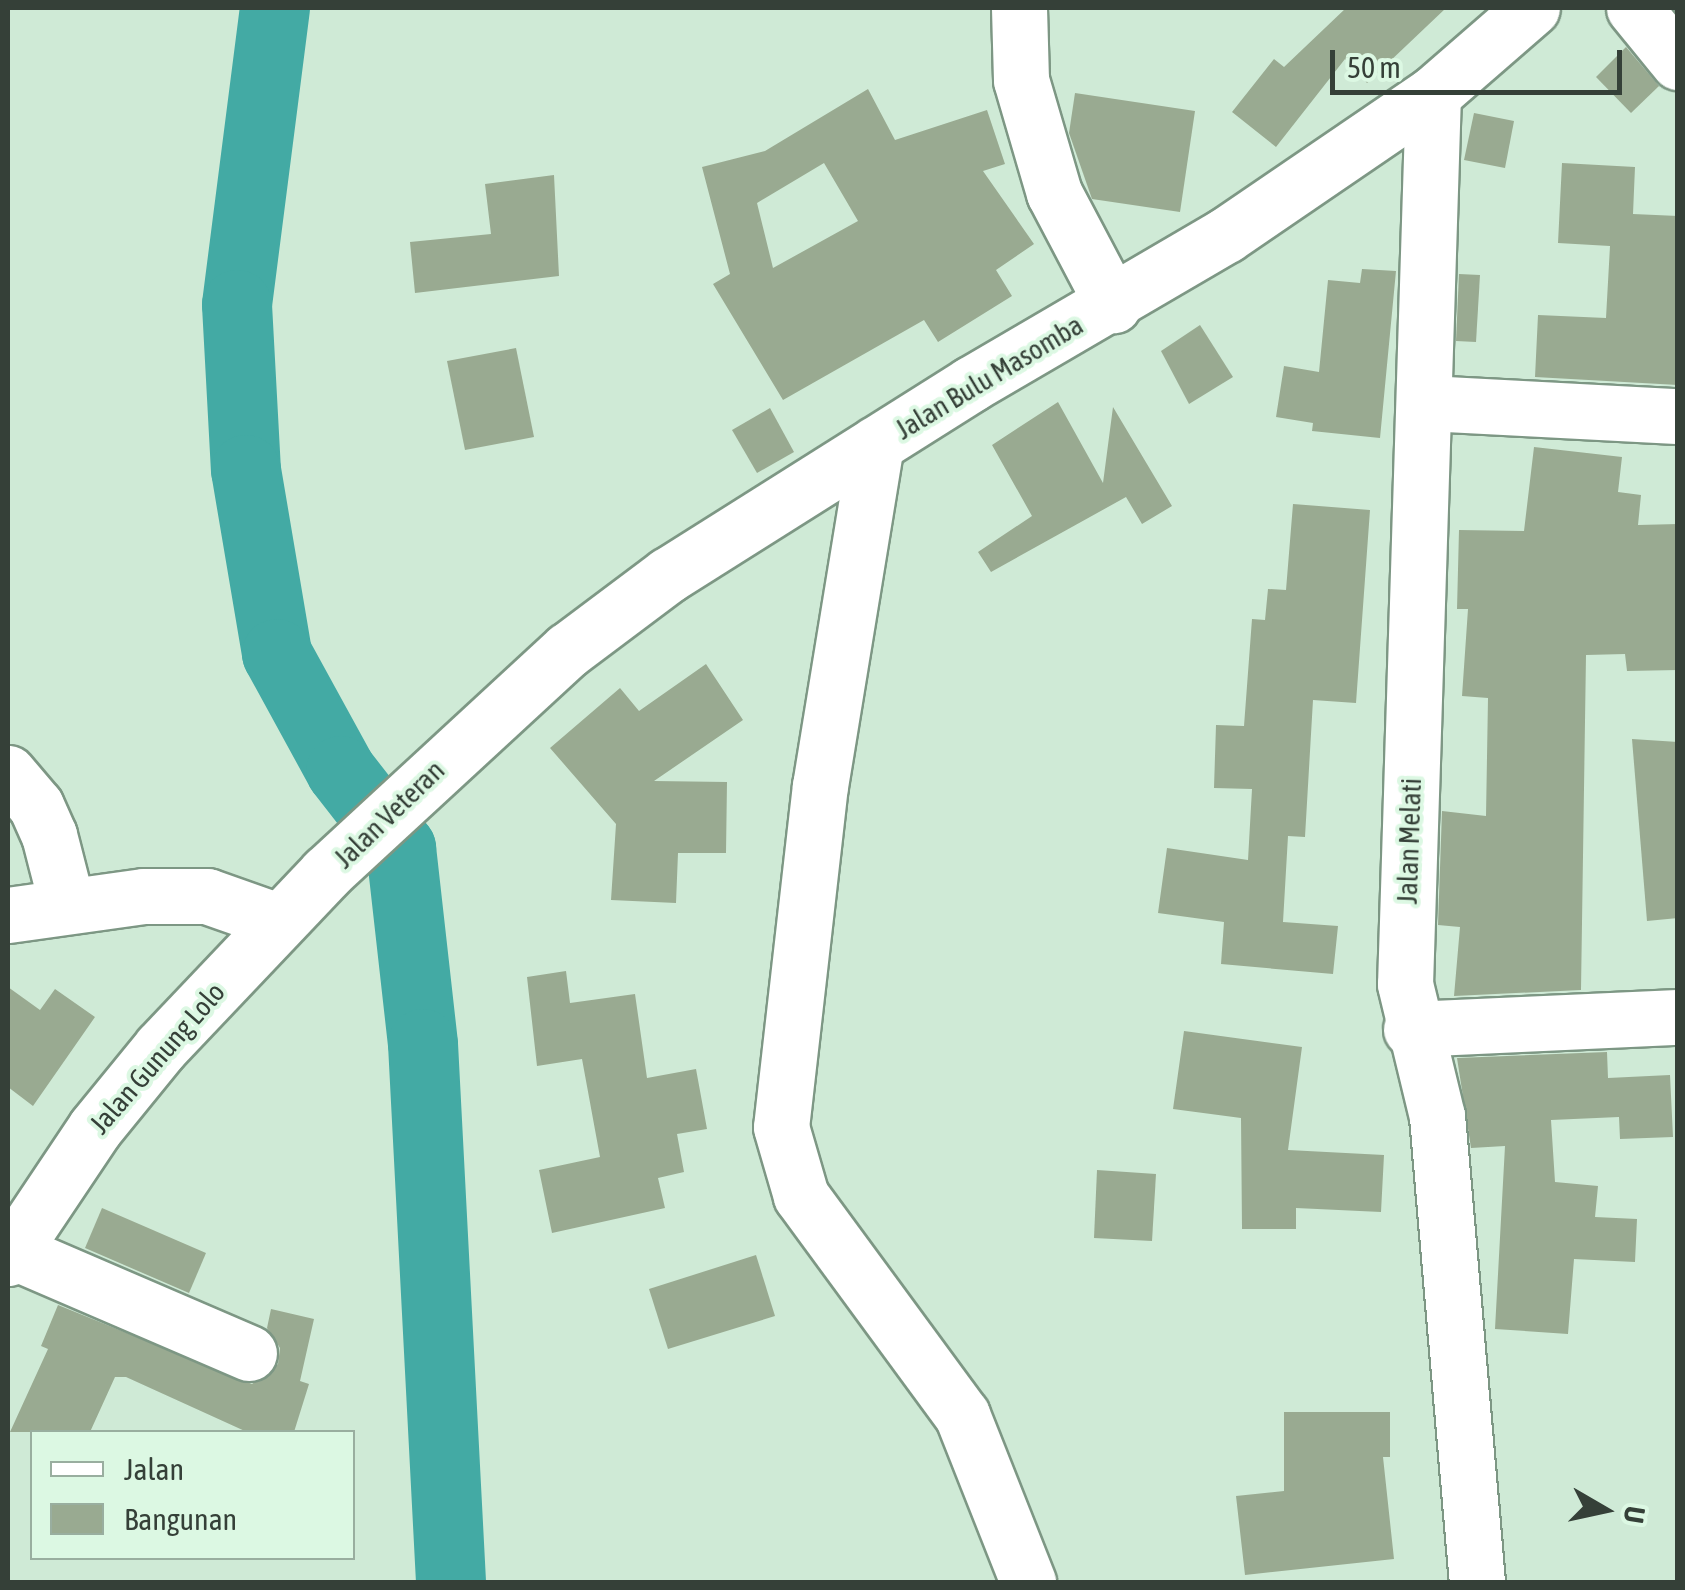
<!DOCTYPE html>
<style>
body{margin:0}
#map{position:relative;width:1685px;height:1590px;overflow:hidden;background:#cfead6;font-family:"Asap Condensed",sans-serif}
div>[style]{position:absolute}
.river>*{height:70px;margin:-35px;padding:0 35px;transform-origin:35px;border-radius:35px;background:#43aaa4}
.building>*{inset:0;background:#99aa91}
.roads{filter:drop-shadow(2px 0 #7d9784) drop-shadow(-2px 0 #7d9784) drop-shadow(0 2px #7d9784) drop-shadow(0 -2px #7d9784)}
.minor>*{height:55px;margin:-27.5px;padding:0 27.5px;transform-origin:27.5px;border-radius:27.5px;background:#fff}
span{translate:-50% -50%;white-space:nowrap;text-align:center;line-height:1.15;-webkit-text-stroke:8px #dcf8e3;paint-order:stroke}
.street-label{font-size:28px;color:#354038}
.frame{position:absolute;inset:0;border:10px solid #354038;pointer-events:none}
.legend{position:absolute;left:30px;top:1430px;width:325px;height:130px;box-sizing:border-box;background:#dcf8e3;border:2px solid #99ae9f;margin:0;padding:12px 18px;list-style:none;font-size:30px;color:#354038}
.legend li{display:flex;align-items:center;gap:20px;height:50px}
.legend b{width:50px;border:2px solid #99ae9f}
.north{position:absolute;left:1555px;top:1460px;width:100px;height:100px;-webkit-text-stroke:8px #dcf8e3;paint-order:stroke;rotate:99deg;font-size:28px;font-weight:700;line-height:40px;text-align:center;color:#354038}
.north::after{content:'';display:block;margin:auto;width:35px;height:45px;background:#354038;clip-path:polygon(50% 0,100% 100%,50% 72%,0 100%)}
.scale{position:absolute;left:1330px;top:50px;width:292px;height:45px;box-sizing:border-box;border:5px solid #354038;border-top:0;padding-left:12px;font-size:30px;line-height:35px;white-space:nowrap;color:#354038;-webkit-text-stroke:8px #dcf8e3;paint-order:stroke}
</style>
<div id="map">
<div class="river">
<i style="left:275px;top:8px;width:299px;rotate:97.3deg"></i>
<i style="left:237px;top:305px;width:165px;rotate:86.9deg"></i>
<i style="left:246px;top:470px;width:187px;rotate:80.4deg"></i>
<i style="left:277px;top:654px;width:133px;rotate:61.3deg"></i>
<i style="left:341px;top:771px;width:98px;rotate:52.1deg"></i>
<i style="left:401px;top:848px;width:197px;rotate:83.6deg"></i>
<i style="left:423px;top:1044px;width:539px;rotate:87.02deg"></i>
</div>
<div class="building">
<i style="clip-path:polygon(1346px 8px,1446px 8px,1367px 83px,1345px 59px,1276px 147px,1232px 112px,1274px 59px,1284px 67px)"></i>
<i style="clip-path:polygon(1626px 47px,1659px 86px,1631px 113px,1596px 77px)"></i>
<i style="clip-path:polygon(evenodd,868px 89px,895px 140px,987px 110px,1005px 164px,983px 171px,1034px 244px,996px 270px,1012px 296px,938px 342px,924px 320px,783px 400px,713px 284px,730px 274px,702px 167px,765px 151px,868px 89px,824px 163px,858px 221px,773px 268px,757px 203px,824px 163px)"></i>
<i style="clip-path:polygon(1075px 93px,1195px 111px,1180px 212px,1092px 199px,1069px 133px)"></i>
<i style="clip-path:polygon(1474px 113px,1514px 121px,1505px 168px,1464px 160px)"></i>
<i style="clip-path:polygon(1562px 163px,1635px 167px,1633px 214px,1678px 216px,1678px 385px,1535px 377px,1538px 315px,1606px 318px,1610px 246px,1558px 243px)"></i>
<i style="clip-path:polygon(554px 175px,559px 276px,415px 293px,410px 242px,491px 234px,485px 184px)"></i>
<i style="clip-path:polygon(1362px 269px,1396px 271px,1380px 438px,1312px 431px,1313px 423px,1276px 417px,1284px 366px,1319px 372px,1328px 280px,1360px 283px)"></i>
<i style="clip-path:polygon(1459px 274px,1480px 275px,1476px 342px,1456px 341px)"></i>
<i style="clip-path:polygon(1200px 325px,1233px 377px,1189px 404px,1161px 351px)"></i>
<i style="clip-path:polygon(516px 348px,534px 437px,465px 450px,447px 361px)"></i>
<i style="clip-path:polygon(1058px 402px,1103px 483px,1113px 407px,1172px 506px,1142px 524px,1126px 497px,991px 572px,978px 552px,1032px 516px,992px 445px)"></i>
<i style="clip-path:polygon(770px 408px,794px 452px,757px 473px,732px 430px)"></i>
<i style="clip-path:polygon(1534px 447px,1622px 457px,1618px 492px,1641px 495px,1638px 525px,1678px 524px,1678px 670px,1627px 671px,1625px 654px,1586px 655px,1581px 990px,1454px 996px,1460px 927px,1438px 925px,1442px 811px,1486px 816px,1488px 698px,1462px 696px,1468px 609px,1457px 609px,1459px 530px,1524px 531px)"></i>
<i style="clip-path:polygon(1293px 504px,1370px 510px,1356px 703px,1313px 700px,1305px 837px,1288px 836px,1283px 922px,1338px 926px,1333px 974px,1221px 964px,1224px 922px,1158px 913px,1167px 848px,1248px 860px,1252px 789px,1214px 788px,1216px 725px,1244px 726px,1252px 619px,1265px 620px,1268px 589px,1286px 590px)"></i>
<i style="clip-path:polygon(706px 664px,743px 720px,654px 781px,727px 782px,726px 853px,678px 853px,676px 903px,611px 900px,616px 824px,550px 748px,620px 688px,639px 711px)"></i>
<i style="clip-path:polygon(1632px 739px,1678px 742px,1678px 918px,1647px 921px)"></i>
<i style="clip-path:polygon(566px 971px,570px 1003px,635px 994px,647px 1078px,696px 1069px,707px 1129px,677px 1134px,684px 1172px,658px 1178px,665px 1208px,552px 1233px,539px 1170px,600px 1157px,582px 1059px,537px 1066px,527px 977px)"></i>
<i style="clip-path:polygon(8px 987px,40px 1010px,55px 989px,95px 1017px,33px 1106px,8px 1087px)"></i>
<i style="clip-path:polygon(1184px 1031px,1302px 1047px,1288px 1150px,1384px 1155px,1381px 1212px,1296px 1208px,1296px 1229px,1242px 1229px,1241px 1118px,1173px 1109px)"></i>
<i style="clip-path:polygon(1607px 1052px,1608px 1078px,1670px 1075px,1673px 1137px,1620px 1139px,1619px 1117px,1551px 1120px,1555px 1182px,1598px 1186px,1595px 1217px,1637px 1219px,1635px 1262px,1574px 1259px,1568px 1334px,1495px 1329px,1505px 1146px,1471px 1148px,1457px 1058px)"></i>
<i style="clip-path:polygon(1097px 1170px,1156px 1174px,1152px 1241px,1094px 1238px)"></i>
<i style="clip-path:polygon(102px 1208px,206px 1253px,189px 1293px,85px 1248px)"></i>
<i style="clip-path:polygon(756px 1255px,775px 1316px,668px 1349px,649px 1289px)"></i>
<i style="clip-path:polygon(58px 1305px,252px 1384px,278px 1364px,280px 1348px,267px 1328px,271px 1309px,314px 1319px,300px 1381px,309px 1384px,294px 1432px,247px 1432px,126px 1377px,115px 1377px,90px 1432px,10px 1432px,48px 1349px,41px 1346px)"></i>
<i style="clip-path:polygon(1284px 1412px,1390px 1412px,1390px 1457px,1383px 1457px,1394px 1559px,1245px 1575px,1236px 1496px,1284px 1491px)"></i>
</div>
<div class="roads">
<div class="minor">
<i style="left:1019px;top:8px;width:72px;rotate:88.4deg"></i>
<i style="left:1021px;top:80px;width:118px;rotate:73.7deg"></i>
<i style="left:1054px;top:193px;width:127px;rotate:62.2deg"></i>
<i style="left:1634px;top:8px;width:70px;rotate:50.8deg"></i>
<i style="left:1433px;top:94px;width:890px;rotate:91.8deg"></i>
<i style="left:1405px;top:984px;width:136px;rotate:76.4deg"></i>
<i style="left:1437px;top:1116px;width:468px;rotate:85.1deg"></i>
<i style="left:1426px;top:403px;width:252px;rotate:3deg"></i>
<i style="left:876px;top:444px;width:346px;rotate:99.3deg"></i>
<i style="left:820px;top:785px;width:344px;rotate:96.5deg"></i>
<i style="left:781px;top:1127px;width:72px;rotate:73.8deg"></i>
<i style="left:801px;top:1196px;width:272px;rotate:53.7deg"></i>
<i style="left:962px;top:1415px;width:180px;rotate:68.4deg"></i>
<i style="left:8px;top:773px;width:43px;rotate:49.7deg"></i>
<i style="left:36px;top:806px;width:32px;rotate:66deg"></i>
<i style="left:49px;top:835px;width:72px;rotate:75.6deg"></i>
<i style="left:8px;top:915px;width:137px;rotate:-8deg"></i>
<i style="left:144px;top:896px;width:63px"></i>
<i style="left:207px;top:896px;width:75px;rotate:19.4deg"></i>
<i style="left:1411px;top:1029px;width:267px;rotate:-2.6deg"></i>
<i style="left:12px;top:1251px;width:258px;rotate:23.3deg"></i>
<i style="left:8px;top:1258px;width:156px;rotate:-56.2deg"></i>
<i style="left:95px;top:1128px;width:104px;rotate:-50.8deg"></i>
<i style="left:161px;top:1047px;width:240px;rotate:-46.5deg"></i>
<i style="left:326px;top:873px;width:329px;rotate:-42.7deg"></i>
<i style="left:568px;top:650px;width:125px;rotate:-36.9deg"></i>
<i style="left:668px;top:575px;width:358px;rotate:-32.2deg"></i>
<i style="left:971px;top:384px;width:295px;rotate:-30.3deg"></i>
<i style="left:1226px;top:235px;width:250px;rotate:-34.3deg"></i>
<i style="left:1433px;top:94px;width:131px;rotate:-41deg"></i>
</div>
</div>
<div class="street-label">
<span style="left:989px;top:377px;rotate:-31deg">Jalan Bulu Masomba</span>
<span style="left:389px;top:814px;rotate:-44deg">Jalan Veteran</span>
<span style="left:1409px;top:841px;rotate:-88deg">Jalan Melati</span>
<span style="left:157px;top:1058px;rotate:-49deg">Jalan Gunung Lolo</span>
</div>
<div class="frame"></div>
<ul class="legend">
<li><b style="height:12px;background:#fff"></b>Jalan</li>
<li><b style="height:28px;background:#99aa91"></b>Bangunan</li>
</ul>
<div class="north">U</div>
<div class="scale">50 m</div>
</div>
